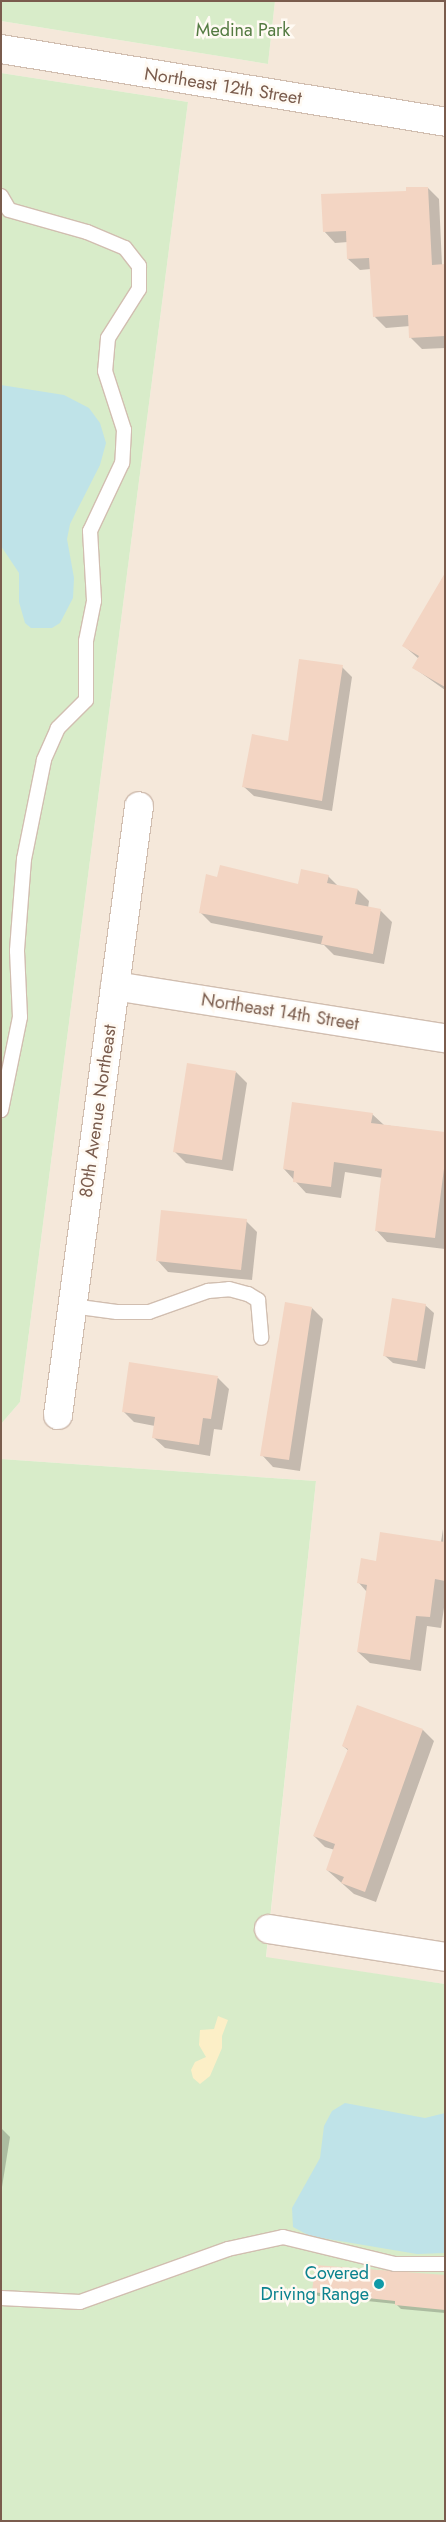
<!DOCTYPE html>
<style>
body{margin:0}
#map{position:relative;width:446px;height:2522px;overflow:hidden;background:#fdf6ec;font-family:Jost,sans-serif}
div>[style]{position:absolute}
.residential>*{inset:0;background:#f5e8da}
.green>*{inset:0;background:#d8ecc9}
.sand>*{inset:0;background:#fcefc7}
.water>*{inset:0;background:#bfe3e8}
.shadow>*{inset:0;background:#0003}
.building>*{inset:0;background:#f3d5c3}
.roads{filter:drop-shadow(1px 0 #d1beb0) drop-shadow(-1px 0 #d1beb0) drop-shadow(0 1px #d1beb0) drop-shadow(0 -1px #d1beb0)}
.lane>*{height:14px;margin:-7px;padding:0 7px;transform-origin:7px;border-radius:7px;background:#fff}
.street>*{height:28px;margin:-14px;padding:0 14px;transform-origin:14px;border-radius:14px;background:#fff}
.dots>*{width:14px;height:14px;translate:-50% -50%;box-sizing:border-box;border:2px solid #fffaf3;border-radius:50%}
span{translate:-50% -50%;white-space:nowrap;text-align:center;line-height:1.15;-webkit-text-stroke:5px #fffaf3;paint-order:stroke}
.park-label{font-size:18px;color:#537a41}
.street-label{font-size:18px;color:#7a5c4d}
.culture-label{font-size:18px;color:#0d838f}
.right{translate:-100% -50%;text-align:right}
.frame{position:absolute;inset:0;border:2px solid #7a5c4d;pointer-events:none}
</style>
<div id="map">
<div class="residential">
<i style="clip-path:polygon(275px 1px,445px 1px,445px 1984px,266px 1958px,316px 1481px,1px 1459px,1px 1424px,20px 1402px,188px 102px,1px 73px,1px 21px,268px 64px)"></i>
</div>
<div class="green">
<i style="clip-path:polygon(1px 1px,275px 1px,268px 64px,1px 21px)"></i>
<i style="clip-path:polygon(1px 73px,188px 102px,20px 1402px,1px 1424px)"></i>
<i style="clip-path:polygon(1px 1459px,316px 1481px,266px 1957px,445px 1984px,445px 2521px,1px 2521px)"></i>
</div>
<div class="sand">
<i style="clip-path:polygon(218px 2016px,228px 2020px,222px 2036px,222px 2048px,210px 2076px,200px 2084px,193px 2078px,191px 2070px,195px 2062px,206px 2057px,199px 2045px,200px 2030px,214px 2029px)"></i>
</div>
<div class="water">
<i style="clip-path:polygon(1px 385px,64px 395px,89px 408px,100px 423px,106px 443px,100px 465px,70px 524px,67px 539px,74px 578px,73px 598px,60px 623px,52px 628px,31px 628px,25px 623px,19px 602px,19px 573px,1px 546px)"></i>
<i style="clip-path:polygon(345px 2103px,425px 2118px,445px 2113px,445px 2253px,417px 2254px,310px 2236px,293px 2227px,292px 2208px,320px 2158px,324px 2126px,332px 2111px)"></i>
</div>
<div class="shadow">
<i style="clip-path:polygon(428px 188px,439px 199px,442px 265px,445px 265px,445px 348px,422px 349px,411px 338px,410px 326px,386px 328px,375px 317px,371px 269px,360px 270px,348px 259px,348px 242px,335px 243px,324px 231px,407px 192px)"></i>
<i style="clip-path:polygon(445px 574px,445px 690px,414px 668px,419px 659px,404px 646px)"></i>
<i style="clip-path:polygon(342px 667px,352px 677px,332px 811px,254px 796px,243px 786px,289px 742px)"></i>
<i style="clip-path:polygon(328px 876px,338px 886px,358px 890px,369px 901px,368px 908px,381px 911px,392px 922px,384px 964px,334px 955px,324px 945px,211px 923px,200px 912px,218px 878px,299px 885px)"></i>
<i style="clip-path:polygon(236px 1072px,247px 1083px,233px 1171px,186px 1163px,175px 1152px)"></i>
<i style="clip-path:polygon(372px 1114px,384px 1125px,445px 1133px,445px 1249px,387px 1242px,376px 1230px,383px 1178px,345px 1172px,341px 1198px,306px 1193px,284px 1169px)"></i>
<i style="clip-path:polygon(246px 1221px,257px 1232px,252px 1280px,168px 1272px,157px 1260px)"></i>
<i style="clip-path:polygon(425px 1305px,434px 1313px,425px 1369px,393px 1363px,384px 1355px)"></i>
<i style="clip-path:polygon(312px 1308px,323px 1319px,300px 1471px,273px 1467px,262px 1455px)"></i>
<i style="clip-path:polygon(218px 1378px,229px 1389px,222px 1430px,214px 1429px,210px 1456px,165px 1448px,153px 1437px,155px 1426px,134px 1422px,123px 1411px)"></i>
<i style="clip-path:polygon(443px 1529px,445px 1601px,441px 1628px,427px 1626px,421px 1671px,370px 1663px,358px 1652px,367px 1592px,359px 1583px,377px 1562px,441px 1542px)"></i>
<i style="clip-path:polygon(423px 1730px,434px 1741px,376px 1902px,354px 1894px,327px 1870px,335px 1850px,325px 1847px,314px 1836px,349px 1751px,343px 1746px)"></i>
<i style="clip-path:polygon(1px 2128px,10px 2137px,2px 2187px,1px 2186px)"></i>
<i style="clip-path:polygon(445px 2276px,445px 2313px,401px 2309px,396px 2304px,318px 2296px,314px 2292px)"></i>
</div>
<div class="building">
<i style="clip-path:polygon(406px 187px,428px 187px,432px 265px,445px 264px,445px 336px,409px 338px,408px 315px,373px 317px,369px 258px,347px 259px,346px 231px,323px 232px,321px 194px,406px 191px)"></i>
<i style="clip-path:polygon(445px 573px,445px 687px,412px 668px,419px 656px,402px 646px)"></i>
<i style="clip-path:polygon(299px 659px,343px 665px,322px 801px,242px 787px,252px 734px,288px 741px)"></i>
<i style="clip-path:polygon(220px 865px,298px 884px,301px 869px,329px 875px,327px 883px,358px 889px,355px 904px,381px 909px,373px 954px,321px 944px,323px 936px,199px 913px,206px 874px,217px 877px)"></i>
<i style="clip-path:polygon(187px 1063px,236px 1071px,222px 1160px,173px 1152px)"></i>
<i style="clip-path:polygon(292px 1102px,373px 1113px,371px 1123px,445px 1132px,445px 1161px,435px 1238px,375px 1231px,382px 1169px,334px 1162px,331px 1187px,293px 1182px,294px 1171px,283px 1169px)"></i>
<i style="clip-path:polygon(161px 1210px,247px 1219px,241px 1270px,156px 1261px)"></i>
<i style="clip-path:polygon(392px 1298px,426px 1304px,417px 1361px,383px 1356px)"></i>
<i style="clip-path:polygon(285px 1302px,312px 1307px,289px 1460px,260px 1456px)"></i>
<i style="clip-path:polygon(129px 1362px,218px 1376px,211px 1419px,203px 1418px,199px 1445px,152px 1438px,155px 1417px,122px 1412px)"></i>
<i style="clip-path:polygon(380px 1532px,445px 1542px,445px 1581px,435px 1579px,430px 1617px,416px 1616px,410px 1660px,357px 1652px,367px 1585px,357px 1583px,361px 1558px,376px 1561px)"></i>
<i style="clip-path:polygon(357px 1705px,423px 1729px,365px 1892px,341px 1883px,344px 1877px,326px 1870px,335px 1844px,313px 1836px,348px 1749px,342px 1746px)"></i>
<i style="clip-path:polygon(315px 2265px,445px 2275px,445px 2310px,395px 2305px,395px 2301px,312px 2292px)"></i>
</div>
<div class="roads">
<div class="lane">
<i style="left:1px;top:196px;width:16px;rotate:60deg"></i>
<i style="left:9px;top:210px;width:81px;rotate:15.8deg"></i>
<i style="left:87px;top:232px;width:41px;rotate:22.8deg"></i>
<i style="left:125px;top:248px;width:23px;rotate:52deg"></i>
<i style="left:139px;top:266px;width:23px;rotate:90deg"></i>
<i style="left:139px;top:289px;width:58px;rotate:122.3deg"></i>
<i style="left:108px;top:338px;width:33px;rotate:95deg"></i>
<i style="left:105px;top:371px;width:62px;rotate:72.1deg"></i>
<i style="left:124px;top:430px;width:33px;rotate:93deg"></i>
<i style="left:122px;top:463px;width:75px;rotate:115.2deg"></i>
<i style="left:90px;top:531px;width:70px;rotate:86.7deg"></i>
<i style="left:94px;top:601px;width:41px;rotate:101.3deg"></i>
<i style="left:86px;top:641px;width:59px;rotate:90deg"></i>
<i style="left:86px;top:700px;width:40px;rotate:135deg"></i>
<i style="left:58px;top:728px;width:35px;rotate:114deg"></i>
<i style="left:44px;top:760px;width:101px;rotate:101.4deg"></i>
<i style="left:24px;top:859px;width:92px;rotate:94.4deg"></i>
<i style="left:17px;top:951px;width:66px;rotate:87.4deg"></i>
<i style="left:20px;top:1017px;width:95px;rotate:101.5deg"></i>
<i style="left:72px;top:1306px;width:45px;rotate:7.6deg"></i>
<i style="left:117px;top:1312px;width:32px"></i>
<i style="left:149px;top:1312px;width:63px;rotate:-19.6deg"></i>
<i style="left:208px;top:1291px;width:21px;rotate:-5deg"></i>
<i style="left:229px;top:1289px;width:20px;rotate:15deg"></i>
<i style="left:248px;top:1294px;width:12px;rotate:31deg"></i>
<i style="left:258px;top:1300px;width:38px;rotate:85deg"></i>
<i style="left:1px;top:2298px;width:79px;rotate:2.9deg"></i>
<i style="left:80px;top:2302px;width:157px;rotate:-19.7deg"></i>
<i style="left:228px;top:2249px;width:56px;rotate:-12.3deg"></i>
<i style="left:283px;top:2237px;width:115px;rotate:13.6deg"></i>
<i style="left:395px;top:2264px;width:50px"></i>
</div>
<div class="street">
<i style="left:1px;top:49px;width:450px;rotate:9.3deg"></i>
<i style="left:115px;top:986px;width:334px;rotate:9deg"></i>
<i style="left:58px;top:1415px;width:614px;rotate:-82.42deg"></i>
<i style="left:269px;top:1929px;width:178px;rotate:9deg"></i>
</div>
</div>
<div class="dots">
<i style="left:379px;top:2284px;background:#0f9aa8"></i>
</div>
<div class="park-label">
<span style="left:243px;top:30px">Medina Park</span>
</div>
<div class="street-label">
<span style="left:223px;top:86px;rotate:9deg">Northeast 12th Street</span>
<span style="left:280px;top:1012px;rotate:9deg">Northeast 14th Street</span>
<span style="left:98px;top:1111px;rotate:-82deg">80th Avenue Northeast</span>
</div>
<div class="culture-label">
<span class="right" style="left:369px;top:2284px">Covered<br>Driving Range</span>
</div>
<div class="frame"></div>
</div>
